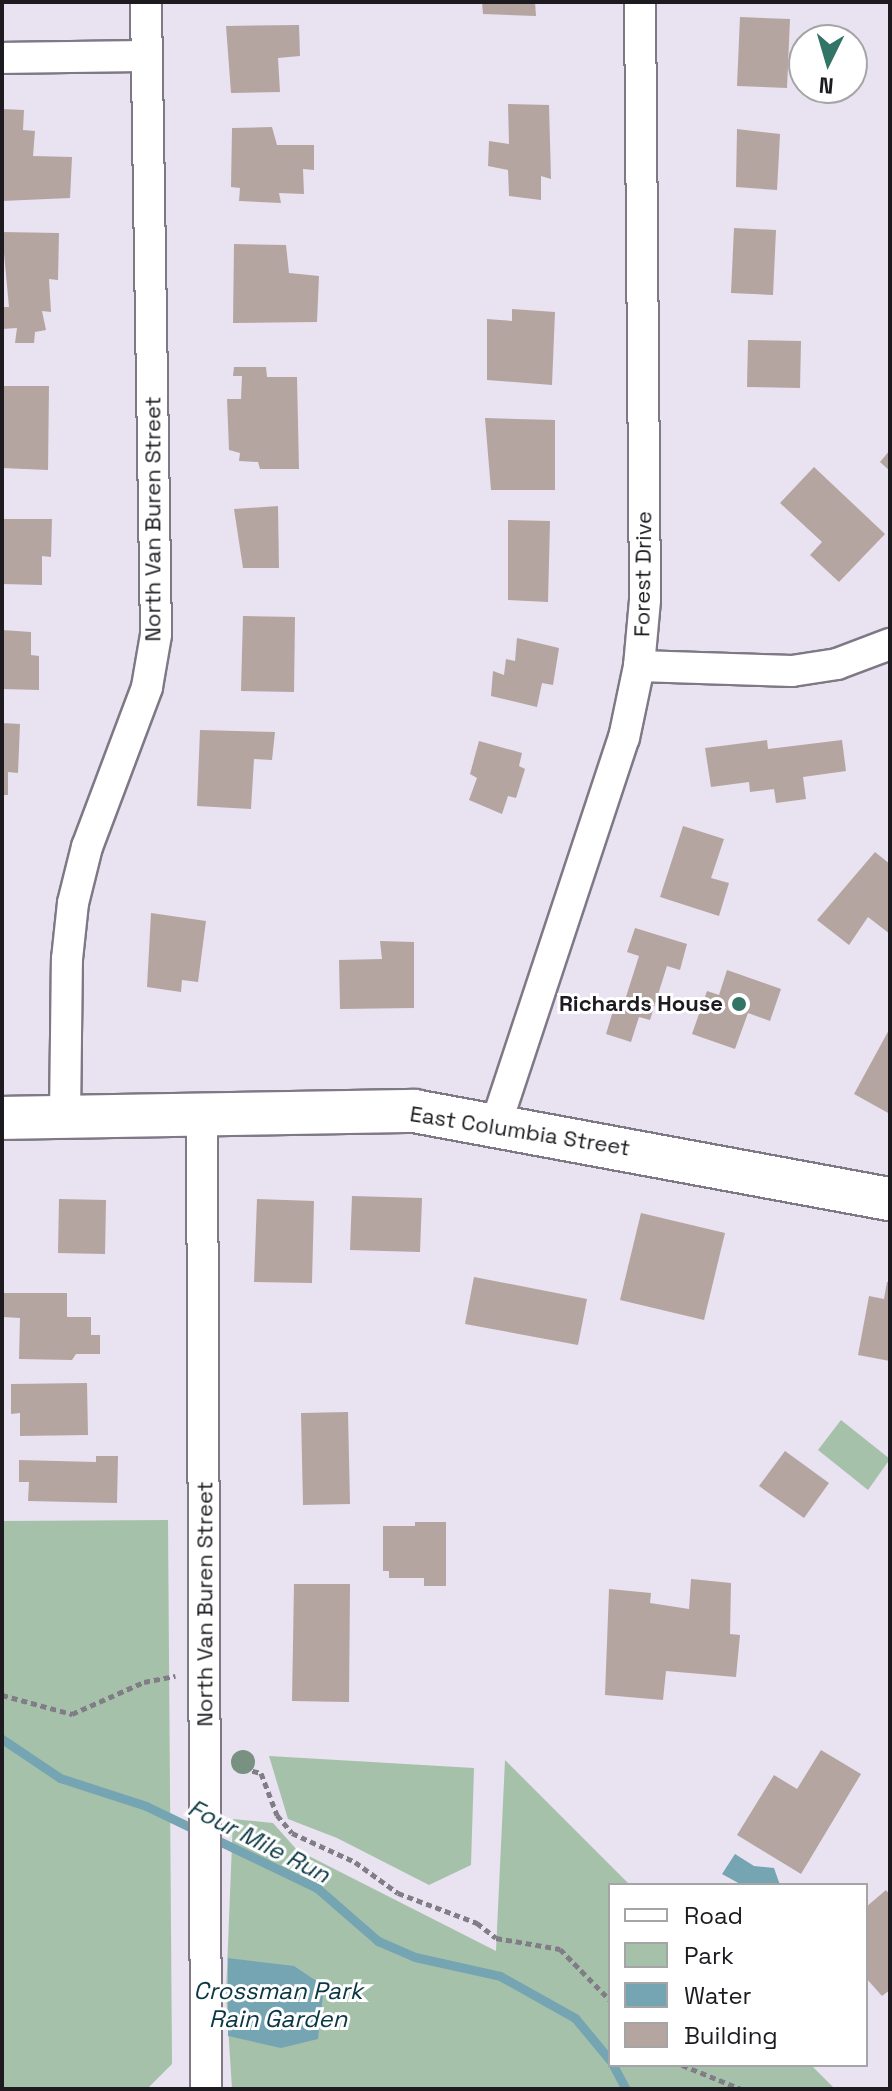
<!DOCTYPE html>
<style>
body{margin:0}
#map{position:relative;width:892px;height:2091px;overflow:hidden;background:#e9e2f0;font-family:"Space Grotesk",sans-serif}
div>[style]{position:absolute}
.green>*{inset:0;background:#a6c1aa}
.water>*{inset:0;background:#75a4b3}
.stream>*{height:9px;margin:-4.5px;padding:0 4.5px;transform-origin:4.5px;border-radius:4.5px;background:#75a4b3}
.building>*{inset:0;background:#b5a5a0}
.path>*{height:5px;margin-top:-2.5px;transform-origin:0;background:repeating-linear-gradient(90deg,#817d86 0 6px,transparent 0 10px)}
.roads{filter:drop-shadow(2px 0 #7f7885) drop-shadow(-2px 0 #7f7885) drop-shadow(0 2px #7f7885) drop-shadow(0 -2px #7f7885)}
.street>*{height:30px;margin:-15px;padding:0 15px;transform-origin:15px;border-radius:15px;background:#fff}
.secondary>*{height:42px;margin:-21px;padding:0 21px;transform-origin:21px;border-radius:21px;background:#fff}
.trees>*{width:24px;height:24px;margin:-12px;border-radius:50%;background:#789181}
.dots>*{width:22px;height:22px;translate:-50% -50%;box-sizing:border-box;border:4px solid #fff;border-radius:50%}
span{translate:-50% -50%;white-space:nowrap;text-align:center;line-height:1.15;-webkit-text-stroke:6px #fff;paint-order:stroke}
.street-label{font-size:22px;color:#1d1b20}
.poi-label{font-size:22px;color:#1d1b20;font-weight:700}
.right{translate:-100% -50%;text-align:right}
.water-label{font-size:24px;color:#093743;font-style:italic}
.frame{position:absolute;inset:0;border:4px solid #1d1b20;pointer-events:none}
.legend{position:absolute;left:608px;top:1883px;width:260px;height:184px;box-sizing:border-box;background:#fff;border:2px solid #a5a4a6;margin:0;padding:10px 14px;list-style:none;font-size:24px;color:#1d1b20}
.legend li{display:flex;align-items:center;gap:16px;height:40px}
.legend b{width:40px;border:2px solid #a5a4a6}
.north{position:absolute;left:788px;top:24px;width:80px;height:80px;box-sizing:border-box;background:#fff;border:2px solid #a5a4a6;border-radius:50%;rotate:185deg;font-size:22px;font-weight:700;line-height:32px;text-align:center;color:#1d1b20}
.north::after{content:'';display:block;margin:auto;width:28px;height:36px;background:#327566;clip-path:polygon(50% 0,100% 100%,50% 72%,0 100%)}
</style>
<div id="map">
<div class="green">
<i style="clip-path:polygon(841px 1420px,890px 1459px,868px 1490px,818px 1450px)"></i>
<i style="clip-path:polygon(168px 1520px,172px 2064px,147px 2089px,2px 2089px,2px 1521px)"></i>
<i style="clip-path:polygon(269px 1756px,474px 1768px,471px 1865px,429px 1885px,337px 1838px,288px 1819px)"></i>
<i style="clip-path:polygon(505px 1760px,630px 1885px,610px 1885px,610px 2065px,811px 2065px,835px 2089px,232px 2089px,226px 1994px,233px 1819px,273px 1823px,297px 1850px,496px 1951px)"></i>
</div>
<div class="water">
<i style="clip-path:polygon(735px 1854px,754px 1866px,774px 1868px,780px 1885px,742px 1885px,722px 1874px)"></i>
<i style="clip-path:polygon(228px 1958px,294px 1966px,324px 1986px,318px 2039px,281px 2048px,228px 2036px)"></i>
</div>
<div class="stream">
<i style="left:2px;top:1739px;width:70px;rotate:33.9deg"></i>
<i style="left:60px;top:1778px;width:90px;rotate:18deg"></i>
<i style="left:146px;top:1806px;width:190px;rotate:25.6deg"></i>
<i style="left:317px;top:1888px;width:81px;rotate:41deg"></i>
<i style="left:378px;top:1941px;width:40px;rotate:23.4deg"></i>
<i style="left:415px;top:1957px;width:87px;rotate:12.6deg"></i>
<i style="left:500px;top:1976px;width:86px;rotate:29.2deg"></i>
<i style="left:575px;top:2018px;width:55px;rotate:50.2deg"></i>
<i style="left:613px;top:2065px;width:27px;rotate:62deg"></i>
</div>
<div class="building">
<i style="clip-path:polygon(482px 2px,535px 2px,536px 16px,483px 14px)"></i>
<i style="clip-path:polygon(740px 17px,790px 19px,787px 88px,737px 86px)"></i>
<i style="clip-path:polygon(299px 25px,300px 56px,278px 58px,280px 92px,231px 93px,226px 26px)"></i>
<i style="clip-path:polygon(508px 104px,549px 105px,551px 179px,541px 176px,541px 200px,509px 196px,508px 170px,488px 166px,489px 141px,509px 144px)"></i>
<i style="clip-path:polygon(2px 109px,24px 110px,23px 130px,35px 131px,33px 156px,72px 157px,70px 198px,2px 201px)"></i>
<i style="clip-path:polygon(272px 127px,277px 145px,314px 145px,314px 170px,303px 169px,304px 194px,279px 193px,281px 203px,239px 201px,240px 188px,231px 187px,232px 128px)"></i>
<i style="clip-path:polygon(737px 129px,780px 134px,777px 190px,736px 187px)"></i>
<i style="clip-path:polygon(734px 228px,776px 230px,773px 295px,731px 293px)"></i>
<i style="clip-path:polygon(2px 232px,59px 233px,58px 280px,49px 279px,51px 312px,42px 311px,46px 330px,35px 332px,34px 343px,15px 343px,17px 328px,2px 329px,2px 307px,9px 307px)"></i>
<i style="clip-path:polygon(234px 244px,286px 245px,289px 273px,319px 276px,317px 322px,233px 323px)"></i>
<i style="clip-path:polygon(512px 309px,555px 312px,552px 385px,487px 380px,487px 319px,512px 321px)"></i>
<i style="clip-path:polygon(748px 340px,801px 341px,800px 388px,747px 387px)"></i>
<i style="clip-path:polygon(234px 367px,266px 367px,267px 377px,297px 377px,299px 469px,260px 469px,258px 462px,239px 461px,240px 453px,229px 450px,227px 399px,241px 399px,242px 376px,233px 376px)"></i>
<i style="clip-path:polygon(2px 386px,49px 386px,48px 470px,2px 468px)"></i>
<i style="clip-path:polygon(485px 418px,555px 420px,555px 490px,491px 490px)"></i>
<i style="clip-path:polygon(890px 450px,890px 471px,880px 462px)"></i>
<i style="clip-path:polygon(814px 467px,885px 534px,839px 582px,810px 555px,822px 542px,780px 503px)"></i>
<i style="clip-path:polygon(278px 506px,279px 568px,243px 568px,234px 509px)"></i>
<i style="clip-path:polygon(2px 519px,52px 519px,51px 557px,42px 556px,42px 585px,2px 584px)"></i>
<i style="clip-path:polygon(508px 520px,550px 521px,548px 602px,508px 600px)"></i>
<i style="clip-path:polygon(243px 616px,295px 617px,294px 692px,241px 691px)"></i>
<i style="clip-path:polygon(2px 630px,31px 632px,31px 655px,39px 656px,39px 690px,2px 689px)"></i>
<i style="clip-path:polygon(517px 638px,559px 648px,553px 685px,542px 683px,537px 707px,491px 696px,493px 671px,504px 675px,506px 659px,515px 661px)"></i>
<i style="clip-path:polygon(2px 723px,20px 724px,18px 773px,8px 772px,8px 795px,2px 795px)"></i>
<i style="clip-path:polygon(200px 730px,275px 732px,272px 760px,254px 759px,251px 809px,197px 806px)"></i>
<i style="clip-path:polygon(767px 740px,768px 749px,842px 740px,846px 771px,803px 777px,806px 799px,776px 803px,774px 789px,750px 792px,749px 782px,711px 787px,705px 748px)"></i>
<i style="clip-path:polygon(479px 741px,522px 753px,519px 766px,525px 769px,516px 798px,508px 796px,502px 814px,469px 800px,477px 778px,470px 774px)"></i>
<i style="clip-path:polygon(683px 826px,724px 839px,711px 878px,729px 883px,719px 916px,660px 897px)"></i>
<i style="clip-path:polygon(875px 852px,890px 864px,890px 934px,868px 917px,849px 945px,817px 920px)"></i>
<i style="clip-path:polygon(151px 913px,206px 921px,198px 982px,182px 980px,181px 992px,147px 987px)"></i>
<i style="clip-path:polygon(635px 928px,687px 944px,680px 970px,667px 966px,650px 1020px,639px 1017px,631px 1042px,606px 1034px,616px 1001px,624px 1003px,639px 956px,627px 952px)"></i>
<i style="clip-path:polygon(380px 941px,414px 942px,414px 1008px,340px 1009px,339px 960px,382px 959px)"></i>
<i style="clip-path:polygon(727px 970px,781px 989px,770px 1021px,748px 1013px,735px 1049px,692px 1034px,707px 991px,719px 995px)"></i>
<i style="clip-path:polygon(890px 1028px,890px 1114px,854px 1094px)"></i>
<i style="clip-path:polygon(352px 1196px,422px 1198px,420px 1252px,350px 1250px)"></i>
<i style="clip-path:polygon(59px 1199px,106px 1200px,105px 1254px,58px 1253px)"></i>
<i style="clip-path:polygon(257px 1199px,314px 1201px,312px 1283px,254px 1282px)"></i>
<i style="clip-path:polygon(641px 1213px,725px 1233px,704px 1320px,620px 1300px)"></i>
<i style="clip-path:polygon(474px 1277px,587px 1299px,578px 1345px,465px 1324px)"></i>
<i style="clip-path:polygon(887px 1282px,890px 1282px,890px 1361px,858px 1355px,869px 1296px,884px 1299px)"></i>
<i style="clip-path:polygon(3px 1293px,67px 1293px,67px 1317px,91px 1317px,91px 1335px,100px 1335px,100px 1354px,76px 1354px,72px 1360px,19px 1359px,20px 1318px,3px 1317px)"></i>
<i style="clip-path:polygon(87px 1383px,88px 1435px,20px 1436px,20px 1413px,11px 1414px,11px 1384px)"></i>
<i style="clip-path:polygon(348px 1412px,350px 1504px,303px 1505px,301px 1413px)"></i>
<i style="clip-path:polygon(785px 1451px,829px 1483px,804px 1518px,759px 1486px)"></i>
<i style="clip-path:polygon(96px 1456px,118px 1456px,117px 1503px,28px 1501px,29px 1482px,19px 1482px,19px 1460px,96px 1462px)"></i>
<i style="clip-path:polygon(415px 1522px,446px 1522px,446px 1586px,424px 1586px,424px 1578px,389px 1578px,389px 1571px,383px 1571px,383px 1526px,415px 1526px)"></i>
<i style="clip-path:polygon(691px 1579px,731px 1583px,730px 1634px,740px 1635px,736px 1677px,666px 1671px,663px 1700px,605px 1695px,609px 1589px,651px 1593px,650px 1603px,689px 1609px)"></i>
<i style="clip-path:polygon(294px 1584px,350px 1584px,349px 1702px,292px 1701px)"></i>
<i style="clip-path:polygon(821px 1750px,861px 1774px,801px 1874px,737px 1835px,774px 1775px,797px 1789px)"></i>
<i style="clip-path:polygon(886px 1890px,890px 1895px,890px 1990px,882px 1996px,866px 1978px,866px 1907px)"></i>
</div>
<div class="path">
<i style="left:2px;top:1695px;width:73px;rotate:15.2deg"></i>
<i style="left:72px;top:1714px;width:79px;rotate:-24deg"></i>
<i style="left:144px;top:1682px;width:32px;rotate:-11deg"></i>
<i style="left:233px;top:1766px;width:29px;rotate:14deg"></i>
<i style="left:261px;top:1773px;width:45px;rotate:69.1deg"></i>
<i style="left:277px;top:1815px;width:23px;rotate:50deg"></i>
<i style="left:292px;top:1833px;width:69px;rotate:24.7deg"></i>
<i style="left:355px;top:1862px;width:53px;rotate:35.8deg"></i>
<i style="left:398px;top:1893px;width:85px;rotate:20.8deg"></i>
<i style="left:477px;top:1923px;width:24px;rotate:38deg"></i>
<i style="left:496px;top:1938px;width:65px;rotate:9.8deg"></i>
<i style="left:560px;top:1949px;width:71px;rotate:45.6deg"></i>
<i style="left:682px;top:2065px;width:64px;rotate:22.1deg"></i>
</div>
<div class="roads">
<div class="street">
<i style="left:2px;top:58px;width:144px;rotate:-0.8deg"></i>
<i style="left:639px;top:666px;width:153px;rotate:1.9deg"></i>
<i style="left:792px;top:671px;width:46px;rotate:-8.8deg"></i>
<i style="left:837px;top:664px;width:57px;rotate:-20.7deg"></i>
<i style="left:65px;top:1118px;width:159px;rotate:-89.3deg"></i>
<i style="left:67px;top:959px;width:56px;rotate:-83.9deg"></i>
<i style="left:73px;top:903px;width:58px;rotate:-76deg"></i>
<i style="left:87px;top:847px;width:171px;rotate:-69.4deg"></i>
<i style="left:147px;top:687px;width:53px;rotate:-80.2deg"></i>
<i style="left:156px;top:635px;width:633px;rotate:-90.91deg"></i>
<i style="left:202px;top:1119px;width:970px;rotate:89.76deg"></i>
<i style="left:496px;top:1124px;width:407px;rotate:-71.7deg"></i>
<i style="left:624px;top:738px;width:74px;rotate:-78.2deg"></i>
<i style="left:639px;top:666px;width:66px;rotate:-84.8deg"></i>
<i style="left:645px;top:600px;width:598px;rotate:-90.48deg"></i>
</div>
<div class="secondary">
<i style="left:2px;top:1118px;width:412px;rotate:-1deg"></i>
<i style="left:414px;top:1111px;width:484px;rotate:10.5deg"></i>
</div>
</div>
<div class="trees">
<i style="left:243px;top:1762px"></i>
</div>
<div class="dots">
<i style="left:739px;top:1004px;background:#327566"></i>
</div>
<div class="street-label">
<span style="left:153px;top:519px;rotate:-90deg">North Van Buren Street</span>
<span style="left:643px;top:574px;rotate:-89deg">Forest Drive</span>
<span style="left:520px;top:1131px;rotate:9deg">East Columbia Street</span>
<span style="left:205px;top:1604px;rotate:-90deg">North Van Buren Street</span>
</div>
<div class="poi-label">
<span class="right" style="left:723px;top:1004px">Richards House</span>
</div>
<div class="water-label">
<span style="left:259px;top:1841px;rotate:27deg">Four Mile Run</span>
<span style="left:278px;top:2005px">Crossman Park<br>Rain Garden</span>
</div>
<div class="frame"></div>
<ul class="legend">
<li><b style="height:10px;background:#fff"></b>Road</li>
<li><b style="height:22px;background:#a6c1aa"></b>Park</li>
<li><b style="height:22px;background:#75a4b3"></b>Water</li>
<li><b style="height:22px;background:#b5a5a0"></b>Building</li>
</ul>
<div class="north">N</div>
</div>
